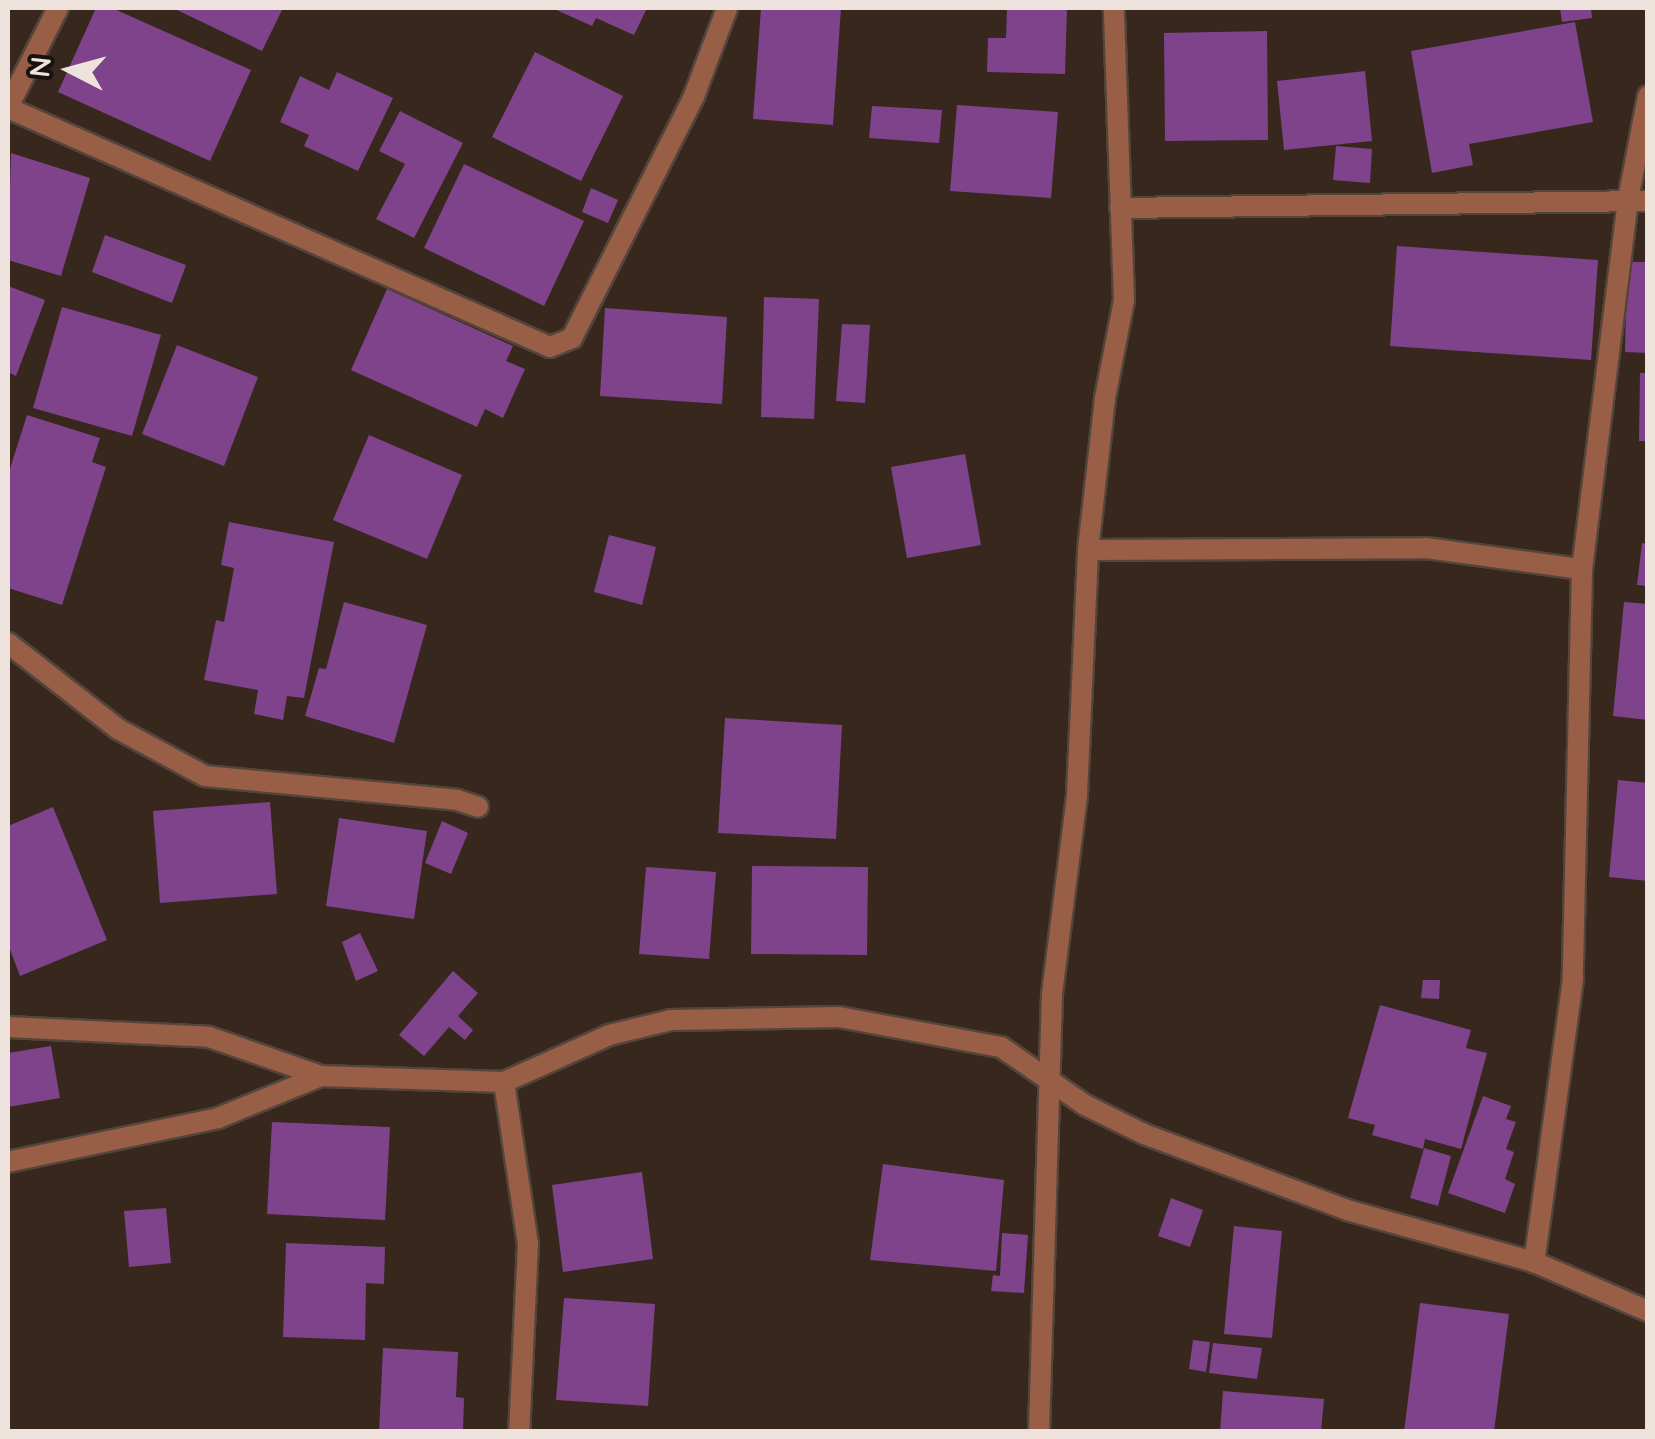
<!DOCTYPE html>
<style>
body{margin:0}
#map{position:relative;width:1655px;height:1439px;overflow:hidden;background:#37271d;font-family:Quicksand,sans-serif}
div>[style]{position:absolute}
.building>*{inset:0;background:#7f438c}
.roads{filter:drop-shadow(2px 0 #54453c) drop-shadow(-2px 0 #54453c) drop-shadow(0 2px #54453c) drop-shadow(0 -2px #54453c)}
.street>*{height:20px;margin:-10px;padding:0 10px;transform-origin:10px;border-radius:10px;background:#995e46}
span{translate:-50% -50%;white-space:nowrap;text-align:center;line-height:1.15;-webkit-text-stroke:10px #19110d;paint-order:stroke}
.frame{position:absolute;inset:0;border:10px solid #eee3dc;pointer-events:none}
.north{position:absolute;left:20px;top:20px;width:100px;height:100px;-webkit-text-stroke:8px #19110d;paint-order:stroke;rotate:276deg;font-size:28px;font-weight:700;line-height:40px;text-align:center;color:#eee3dc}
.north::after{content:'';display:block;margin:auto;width:35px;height:45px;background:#eee3dc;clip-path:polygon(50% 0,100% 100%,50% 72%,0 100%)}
</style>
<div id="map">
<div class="building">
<i style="clip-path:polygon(96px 8px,112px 8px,251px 70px,210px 161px,58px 92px)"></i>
<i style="clip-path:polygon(173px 8px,283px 8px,262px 51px)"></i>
<i style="clip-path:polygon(552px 8px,647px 8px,634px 35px,596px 18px,592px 26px)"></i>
<i style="clip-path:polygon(761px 8px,841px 8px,833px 125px,753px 119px)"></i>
<i style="clip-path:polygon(1007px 8px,1067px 8px,1065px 74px,987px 72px,988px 38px,1006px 38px)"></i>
<i style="clip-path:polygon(1560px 8px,1591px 8px,1592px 18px,1562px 22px)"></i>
<i style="clip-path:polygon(1575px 22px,1593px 122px,1469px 144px,1473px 165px,1432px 173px,1411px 51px)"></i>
<i style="clip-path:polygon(1267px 31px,1268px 140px,1165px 141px,1164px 33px)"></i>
<i style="clip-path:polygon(535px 52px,623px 96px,581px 181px,492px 137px)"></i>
<i style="clip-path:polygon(1365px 71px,1372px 141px,1284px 150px,1277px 81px)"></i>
<i style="clip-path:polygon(337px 72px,393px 98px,358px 171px,304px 146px,309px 135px,280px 122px,300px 76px,329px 90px)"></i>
<i style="clip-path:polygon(957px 105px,1058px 112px,1051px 198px,950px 191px)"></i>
<i style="clip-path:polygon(872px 106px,942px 110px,939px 143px,869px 138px)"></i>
<i style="clip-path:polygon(400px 111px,463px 143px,414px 238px,376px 219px,405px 164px,379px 151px)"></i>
<i style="clip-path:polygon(1336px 146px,1372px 149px,1370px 183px,1333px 180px)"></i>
<i style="clip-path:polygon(11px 153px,90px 178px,61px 276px,8px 260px)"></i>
<i style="clip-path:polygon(464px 164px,584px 221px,544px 306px,424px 248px)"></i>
<i style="clip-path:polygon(591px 188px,618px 200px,608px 223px,582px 212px)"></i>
<i style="clip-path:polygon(105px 235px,186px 265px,172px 303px,92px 272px)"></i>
<i style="clip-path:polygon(1397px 246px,1598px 260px,1591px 360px,1390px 346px)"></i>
<i style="clip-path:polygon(1627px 262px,1648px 262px,1648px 353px,1625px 352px)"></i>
<i style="clip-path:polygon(8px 286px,45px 300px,16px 376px,8px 372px)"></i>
<i style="clip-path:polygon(387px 289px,513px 346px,506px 361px,525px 369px,503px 418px,485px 409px,477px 427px,351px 370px)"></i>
<i style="clip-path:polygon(764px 297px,819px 299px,814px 419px,761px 417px)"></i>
<i style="clip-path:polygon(62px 307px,161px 335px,132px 436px,33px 408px)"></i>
<i style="clip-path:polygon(605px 308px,727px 317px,722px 404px,600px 396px)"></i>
<i style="clip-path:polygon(842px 324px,870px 325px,865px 403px,836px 401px)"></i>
<i style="clip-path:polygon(177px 345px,258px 377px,224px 466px,142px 434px)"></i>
<i style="clip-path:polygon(1640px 373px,1648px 373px,1648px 441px,1639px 441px)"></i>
<i style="clip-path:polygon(27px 415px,100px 438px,92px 462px,106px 467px,62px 605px,8px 588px,8px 475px)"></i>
<i style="clip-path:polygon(369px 435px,462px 475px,427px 559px,333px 520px)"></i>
<i style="clip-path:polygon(965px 454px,981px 545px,907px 558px,891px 467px)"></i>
<i style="clip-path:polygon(229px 522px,334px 542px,304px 698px,287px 696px,283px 720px,254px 714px,258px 690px,204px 680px,216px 620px,224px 622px,234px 568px,221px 565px)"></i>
<i style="clip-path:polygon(609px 535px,656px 547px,642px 605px,594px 592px)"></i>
<i style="clip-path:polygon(1642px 543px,1648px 544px,1648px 586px,1637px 585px)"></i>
<i style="clip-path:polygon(344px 602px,427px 625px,394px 743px,305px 716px,319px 668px,326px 669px)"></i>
<i style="clip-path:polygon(1624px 602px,1648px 604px,1648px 720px,1613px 716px)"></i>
<i style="clip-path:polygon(725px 718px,842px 725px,836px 839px,718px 833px)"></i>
<i style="clip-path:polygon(1618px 780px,1648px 783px,1648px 881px,1609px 877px)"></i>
<i style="clip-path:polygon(270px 802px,277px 894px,160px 903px,153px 811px)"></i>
<i style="clip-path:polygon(53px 807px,107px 940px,20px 976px,8px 944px,8px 826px)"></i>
<i style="clip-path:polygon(339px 818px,427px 831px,414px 919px,326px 906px)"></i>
<i style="clip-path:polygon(442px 821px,468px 833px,451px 874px,425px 863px)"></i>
<i style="clip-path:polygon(752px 866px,868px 867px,867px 955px,751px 954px)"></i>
<i style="clip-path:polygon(646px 867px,716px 872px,709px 959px,639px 954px)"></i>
<i style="clip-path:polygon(360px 933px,378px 971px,356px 981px,342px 942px)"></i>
<i style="clip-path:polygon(453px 971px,478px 993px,458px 1016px,473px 1030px,465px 1040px,449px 1027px,424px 1056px,399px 1035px)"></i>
<i style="clip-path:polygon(1423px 980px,1440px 980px,1439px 999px,1421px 998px)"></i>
<i style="clip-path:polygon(1380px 1005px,1471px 1030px,1466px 1048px,1487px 1053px,1461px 1149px,1425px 1139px,1423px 1149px,1372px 1135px,1375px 1125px,1348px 1118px)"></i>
<i style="clip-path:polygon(51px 1046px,60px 1098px,8px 1107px,8px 1053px)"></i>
<i style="clip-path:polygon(1483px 1096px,1511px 1106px,1506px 1119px,1516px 1122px,1506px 1149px,1514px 1152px,1505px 1179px,1515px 1184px,1505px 1213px,1448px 1193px)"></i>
<i style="clip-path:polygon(272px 1122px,390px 1127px,385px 1220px,267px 1214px)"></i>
<i style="clip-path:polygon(1424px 1148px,1451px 1156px,1438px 1206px,1410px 1198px)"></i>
<i style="clip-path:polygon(883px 1164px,1004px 1180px,996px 1271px,870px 1260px)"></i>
<i style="clip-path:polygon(642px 1172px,653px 1259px,563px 1272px,552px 1185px)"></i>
<i style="clip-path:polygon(1171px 1198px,1203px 1210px,1190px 1247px,1158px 1236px)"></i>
<i style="clip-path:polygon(166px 1208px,171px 1263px,129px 1267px,124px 1211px)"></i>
<i style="clip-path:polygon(1234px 1226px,1282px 1231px,1272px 1338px,1224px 1334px)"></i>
<i style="clip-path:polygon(1002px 1233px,1028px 1235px,1024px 1293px,991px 1291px,993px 1275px,1000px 1276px)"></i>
<i style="clip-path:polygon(286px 1243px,385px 1247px,384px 1284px,366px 1283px,365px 1340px,283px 1337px)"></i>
<i style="clip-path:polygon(564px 1298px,655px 1304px,648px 1406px,556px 1400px)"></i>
<i style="clip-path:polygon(1420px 1303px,1509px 1314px,1494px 1432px,1404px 1432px)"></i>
<i style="clip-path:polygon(1193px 1340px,1210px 1342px,1206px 1372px,1189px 1369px)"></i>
<i style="clip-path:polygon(1213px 1343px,1262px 1348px,1257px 1379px,1209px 1373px)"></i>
<i style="clip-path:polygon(383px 1348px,458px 1352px,456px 1397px,464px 1398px,463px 1432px,379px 1432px)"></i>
<i style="clip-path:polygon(1223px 1391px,1324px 1399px,1321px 1432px,1220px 1432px)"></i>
</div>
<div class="roads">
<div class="street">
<i style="left:1648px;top:96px;width:106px;rotate:100.9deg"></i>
<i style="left:1628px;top:200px;width:372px;rotate:97.1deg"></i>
<i style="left:1582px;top:569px;width:410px;rotate:91.3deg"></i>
<i style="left:1573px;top:979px;width:286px;rotate:97.8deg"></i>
<i style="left:1534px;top:1262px;width:124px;rotate:23.3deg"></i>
<i style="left:8px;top:107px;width:111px;rotate:-63.2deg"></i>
<i style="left:8px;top:108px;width:592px;rotate:23.8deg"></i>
<i style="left:550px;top:347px;width:24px;rotate:-22deg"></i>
<i style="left:572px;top:338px;width:271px;rotate:-63.2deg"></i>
<i style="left:694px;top:96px;width:94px;rotate:-69.4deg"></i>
<i style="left:1120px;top:208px;width:528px;rotate:-0.76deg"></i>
<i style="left:1088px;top:550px;width:338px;rotate:-0.3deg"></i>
<i style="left:1426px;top:548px;width:157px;rotate:7.7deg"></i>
<i style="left:8px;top:643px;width:140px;rotate:38deg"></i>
<i style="left:118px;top:729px;width:99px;rotate:28.4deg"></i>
<i style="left:205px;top:776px;width:253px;rotate:5.4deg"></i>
<i style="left:457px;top:800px;width:22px;rotate:18deg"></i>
<i style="left:8px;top:1027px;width:201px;rotate:2.8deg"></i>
<i style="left:209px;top:1037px;width:119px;rotate:19.2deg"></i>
<i style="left:321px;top:1076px;width:183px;rotate:1.9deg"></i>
<i style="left:504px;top:1082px;width:115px;rotate:-24.1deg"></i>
<i style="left:609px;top:1035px;width:64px;rotate:-13.6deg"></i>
<i style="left:671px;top:1020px;width:168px;rotate:-1deg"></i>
<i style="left:839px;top:1017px;width:165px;rotate:10.5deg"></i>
<i style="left:1001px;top:1047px;width:102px;rotate:34.6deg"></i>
<i style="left:1085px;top:1105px;width:66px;rotate:26.2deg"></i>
<i style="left:1144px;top:1134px;width:217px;rotate:20.5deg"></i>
<i style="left:1347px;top:1210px;width:194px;rotate:15.5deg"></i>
<i style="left:504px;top:1082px;width:164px;rotate:81.6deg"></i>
<i style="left:528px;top:1244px;width:188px;rotate:92.7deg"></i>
<i style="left:8px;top:1162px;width:215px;rotate:-11.8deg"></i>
<i style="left:218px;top:1118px;width:111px;rotate:-22.2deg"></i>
<i style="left:1039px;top:1432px;width:438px;rotate:-88.3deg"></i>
<i style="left:1052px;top:994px;width:201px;rotate:-82.8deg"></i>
<i style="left:1077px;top:795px;width:245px;rotate:-87.4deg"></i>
<i style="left:1088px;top:550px;width:153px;rotate:-83.6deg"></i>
<i style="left:1105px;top:398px;width:100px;rotate:-79deg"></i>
<i style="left:1124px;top:300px;width:292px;rotate:-92deg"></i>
</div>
</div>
<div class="frame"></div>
<div class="north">N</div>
</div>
